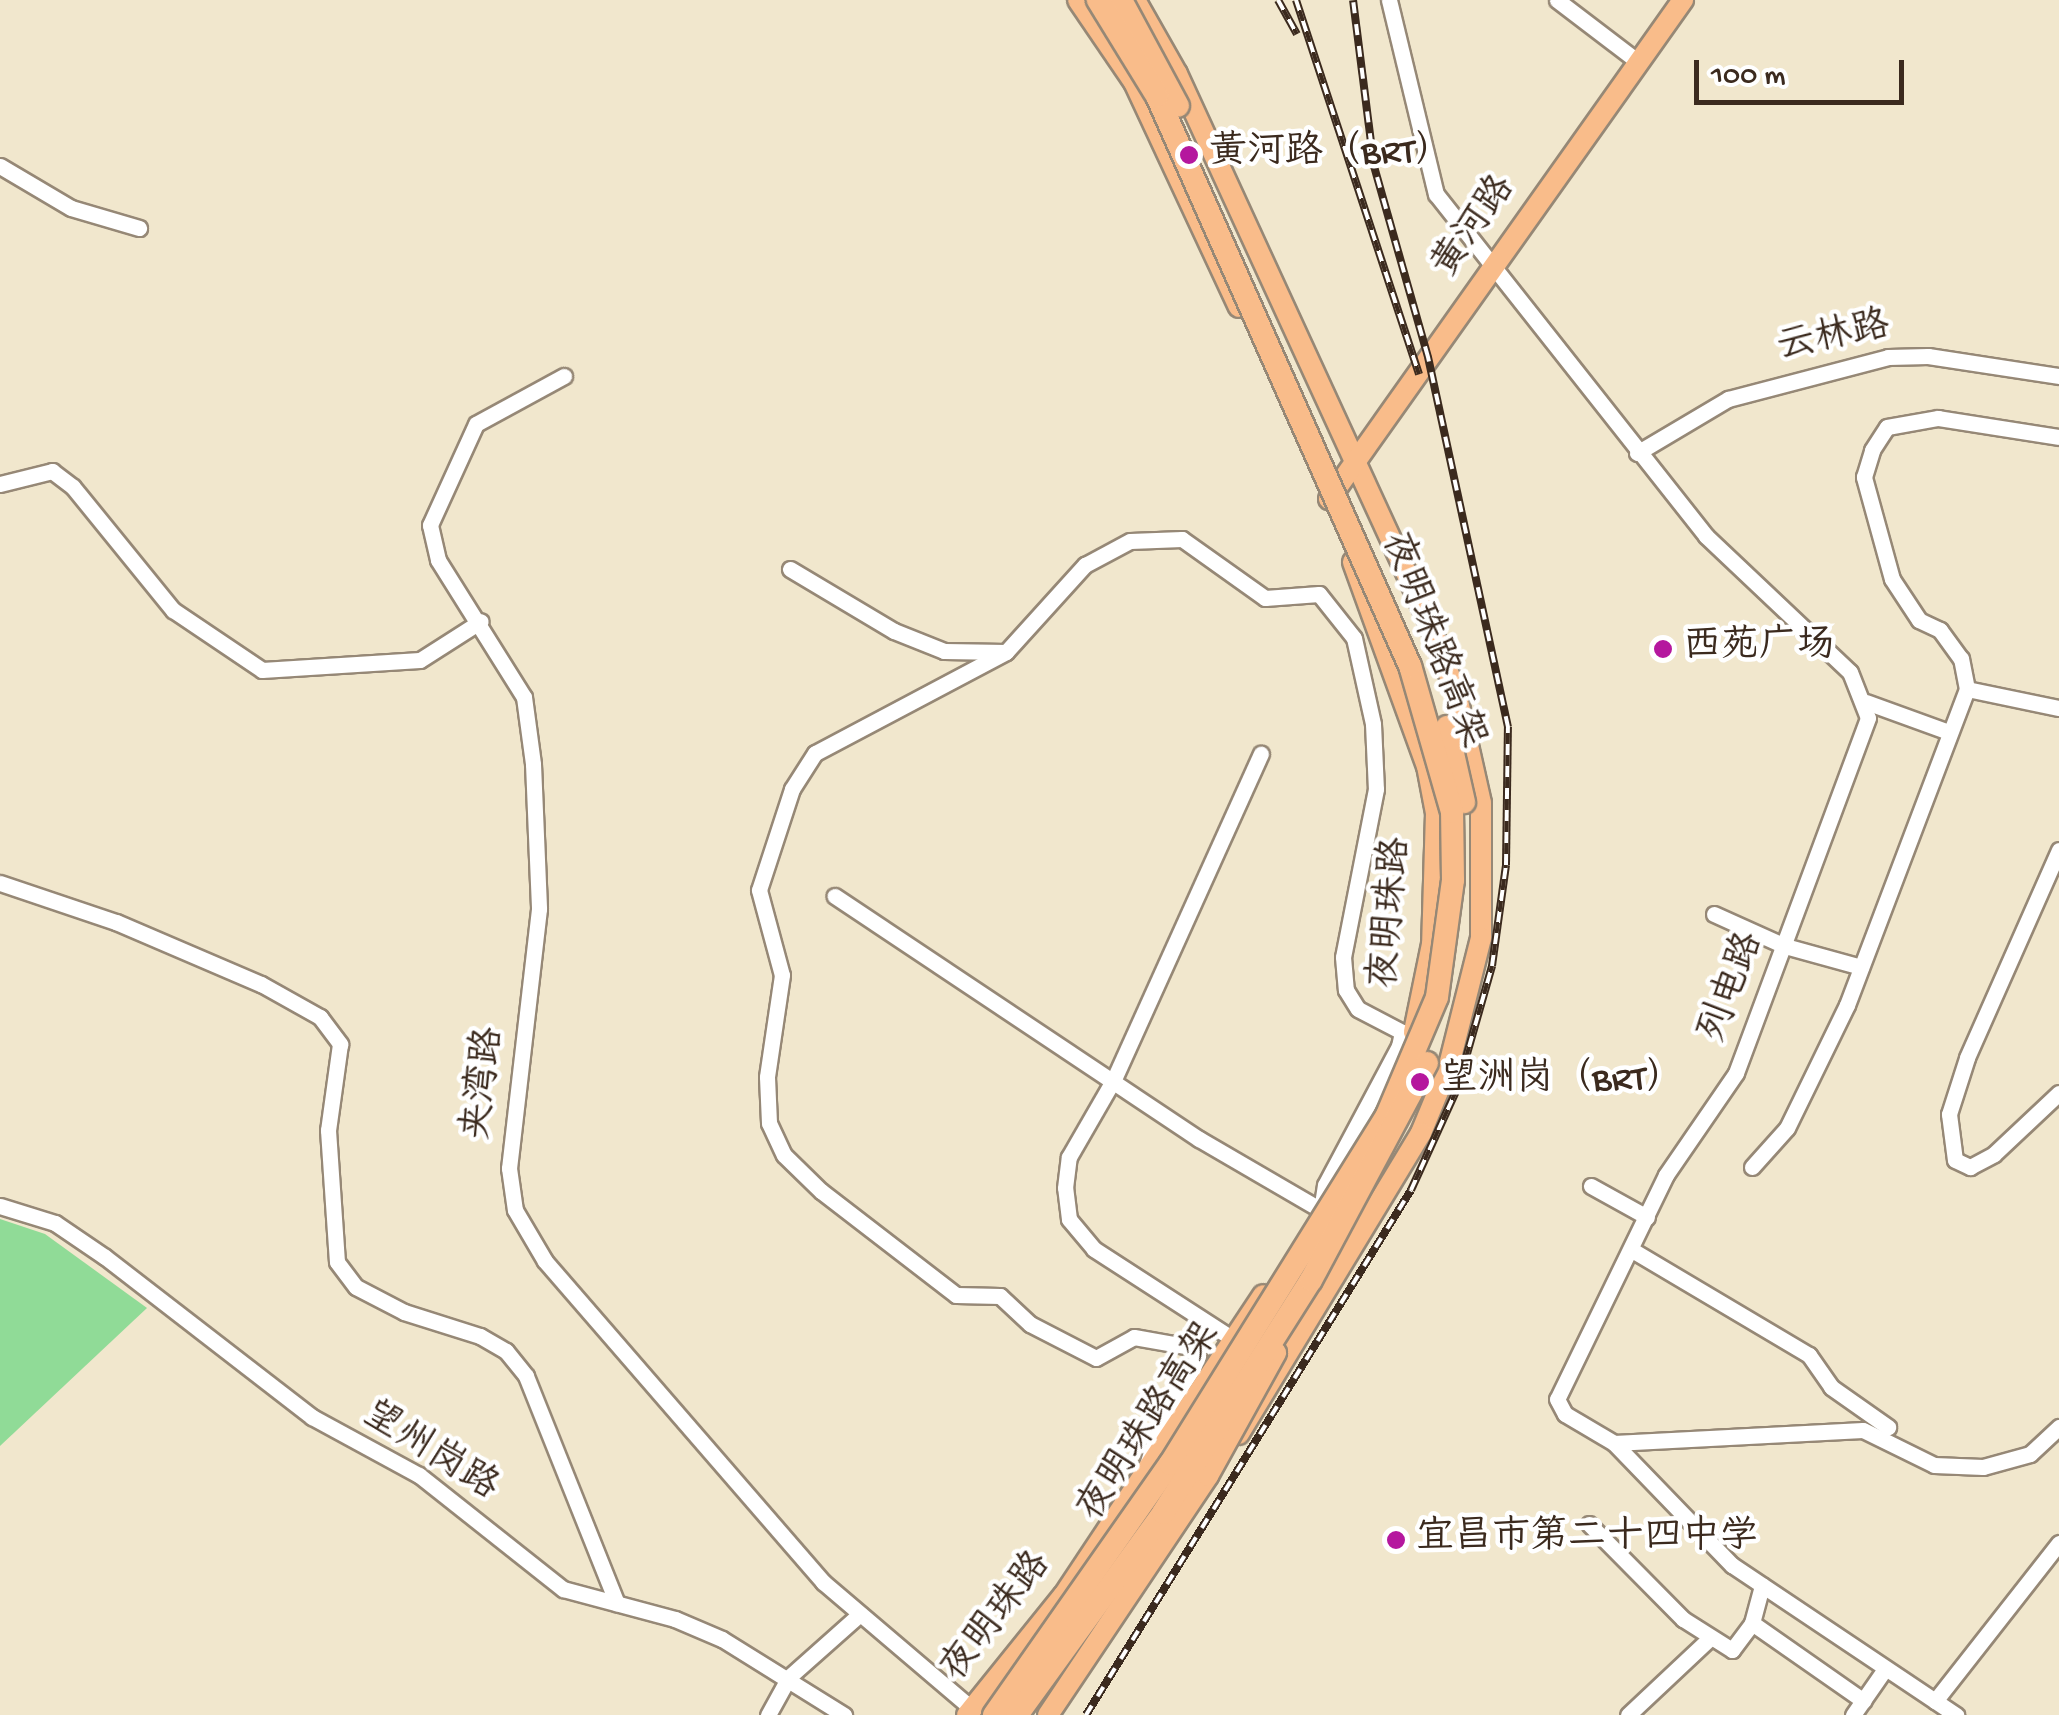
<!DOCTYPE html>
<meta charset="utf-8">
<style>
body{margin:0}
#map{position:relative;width:2059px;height:1715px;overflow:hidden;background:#f1e7cd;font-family:"Gochi Hand","LXGW WenKai TC",sans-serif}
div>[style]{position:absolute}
.green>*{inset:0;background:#90db97}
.roads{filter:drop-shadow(2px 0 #968876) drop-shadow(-2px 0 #968876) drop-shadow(0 2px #968876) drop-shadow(0 -2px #968876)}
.minor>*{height:15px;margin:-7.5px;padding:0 7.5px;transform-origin:7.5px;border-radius:7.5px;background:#fff}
.major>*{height:20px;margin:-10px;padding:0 10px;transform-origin:10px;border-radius:10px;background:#f9bc8a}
.rail>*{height:8px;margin-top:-4px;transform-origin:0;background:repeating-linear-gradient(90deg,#fff 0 11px,#3b2a1e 0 22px);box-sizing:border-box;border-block:2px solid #3b2a1e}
.bridges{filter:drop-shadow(2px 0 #968876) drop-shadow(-2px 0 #968876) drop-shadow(0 2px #968876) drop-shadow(0 -2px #968876)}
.major-bridge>*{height:20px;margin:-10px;padding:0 10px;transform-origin:10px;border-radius:10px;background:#f9bc8a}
.highway-bridge>*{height:22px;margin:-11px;padding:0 11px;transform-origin:11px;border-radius:11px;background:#f9bc8a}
.dots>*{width:28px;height:28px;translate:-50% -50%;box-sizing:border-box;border:5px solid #fff;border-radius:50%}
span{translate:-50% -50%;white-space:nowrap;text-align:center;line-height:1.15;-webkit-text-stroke:9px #fff;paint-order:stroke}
.poi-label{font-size:38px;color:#3b2a1e}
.left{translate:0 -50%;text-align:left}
.street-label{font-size:38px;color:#3b2a1e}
.scale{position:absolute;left:1694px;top:60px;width:210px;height:45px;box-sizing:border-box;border:5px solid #3b2a1e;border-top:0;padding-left:12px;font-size:30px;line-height:35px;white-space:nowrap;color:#3b2a1e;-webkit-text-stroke:8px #fff;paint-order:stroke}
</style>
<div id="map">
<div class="green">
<i style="clip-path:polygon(0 1219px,45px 1234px,147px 1308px,0 1446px)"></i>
</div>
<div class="roads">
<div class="minor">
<i style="left:1389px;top:0;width:200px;rotate:76.4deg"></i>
<i style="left:1436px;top:194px;width:436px;rotate:51.7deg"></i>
<i style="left:1706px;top:536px;width:198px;rotate:43.4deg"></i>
<i style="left:1850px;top:672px;width:49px;rotate:68.6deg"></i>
<i style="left:1868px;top:718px;width:379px;rotate:110.4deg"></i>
<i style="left:1736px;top:1073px;width:124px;rotate:124.5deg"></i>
<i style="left:1666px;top:1175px;width:249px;rotate:115.9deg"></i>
<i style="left:1557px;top:1399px;width:17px;rotate:62deg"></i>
<i style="left:1565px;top:1414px;width:57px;rotate:30.6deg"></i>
<i style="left:1614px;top:1443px;width:170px;rotate:46deg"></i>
<i style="left:1732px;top:1565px;width:270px;rotate:33.8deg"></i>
<i style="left:1557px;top:0;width:101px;rotate:37.3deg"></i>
<i style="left:0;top:166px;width:82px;rotate:30.6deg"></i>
<i style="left:71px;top:208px;width:71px;rotate:16.4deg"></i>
<i style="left:564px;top:376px;width:100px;rotate:151.4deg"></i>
<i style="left:476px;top:424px;width:111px;rotate:114.5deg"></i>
<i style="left:430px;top:525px;width:36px;rotate:77deg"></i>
<i style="left:438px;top:560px;width:162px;rotate:57.9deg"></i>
<i style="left:524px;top:697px;width:68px;rotate:82.3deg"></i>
<i style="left:533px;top:764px;width:145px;rotate:87.6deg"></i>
<i style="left:539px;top:909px;width:261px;rotate:96.6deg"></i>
<i style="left:509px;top:1168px;width:42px;rotate:81.9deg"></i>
<i style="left:515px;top:1210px;width:59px;rotate:59.5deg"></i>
<i style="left:545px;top:1261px;width:425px;rotate:49.1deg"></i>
<i style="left:823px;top:1582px;width:196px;rotate:40.4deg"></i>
<i style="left:1637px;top:453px;width:106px;rotate:-30.7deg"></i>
<i style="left:1728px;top:399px;width:165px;rotate:-14.7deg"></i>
<i style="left:1888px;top:357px;width:40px;rotate:-1.4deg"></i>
<i style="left:1928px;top:356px;width:133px;rotate:8.7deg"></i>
<i style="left:0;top:484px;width:54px;rotate:-14deg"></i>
<i style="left:52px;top:471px;width:26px;rotate:37deg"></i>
<i style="left:73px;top:487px;width:159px;rotate:50.9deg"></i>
<i style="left:173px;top:610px;width:107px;rotate:34deg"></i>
<i style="left:262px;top:670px;width:158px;rotate:-3.6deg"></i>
<i style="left:420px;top:660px;width:72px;rotate:-32.6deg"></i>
<i style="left:790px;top:569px;width:121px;rotate:30.8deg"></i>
<i style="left:894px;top:631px;width:54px;rotate:21.8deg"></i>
<i style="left:944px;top:651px;width:62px;rotate:0.9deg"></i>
<i style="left:1006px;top:652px;width:118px;rotate:-47.8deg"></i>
<i style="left:1085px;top:565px;width:51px;rotate:-28.1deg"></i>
<i style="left:1130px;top:541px;width:52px;rotate:-2.2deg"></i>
<i style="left:1182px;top:539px;width:102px;rotate:35.4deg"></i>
<i style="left:1265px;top:598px;width:54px;rotate:-4.2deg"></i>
<i style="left:1319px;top:594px;width:56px;rotate:51.5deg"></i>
<i style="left:1354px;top:638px;width:88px;rotate:77.5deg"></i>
<i style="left:1373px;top:724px;width:65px;rotate:87.4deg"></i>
<i style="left:1376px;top:789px;width:171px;rotate:101.1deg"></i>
<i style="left:1343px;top:957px;width:33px;rotate:85deg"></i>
<i style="left:1346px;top:990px;width:22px;rotate:58deg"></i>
<i style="left:1358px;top:1009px;width:50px;rotate:27.6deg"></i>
<i style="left:1402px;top:1032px;width:14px;rotate:102deg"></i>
<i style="left:1399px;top:1046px;width:157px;rotate:118deg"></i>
<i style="left:1325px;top:1185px;width:25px;rotate:99deg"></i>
<i style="left:1321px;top:1210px;width:141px;rotate:-149.8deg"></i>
<i style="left:1199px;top:1139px;width:438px;rotate:-146.3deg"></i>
<i style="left:1006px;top:652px;width:216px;rotate:152.1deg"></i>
<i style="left:815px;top:753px;width:43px;rotate:122.6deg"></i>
<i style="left:792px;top:789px;width:106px;rotate:108.1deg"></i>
<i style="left:759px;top:890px;width:88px;rotate:74.9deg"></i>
<i style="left:782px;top:975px;width:103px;rotate:98.4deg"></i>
<i style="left:767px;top:1077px;width:46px;rotate:87.5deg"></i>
<i style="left:769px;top:1123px;width:35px;rotate:65deg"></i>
<i style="left:784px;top:1155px;width:52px;rotate:44.2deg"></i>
<i style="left:821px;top:1191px;width:170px;rotate:37.6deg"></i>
<i style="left:956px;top:1295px;width:44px;rotate:1.3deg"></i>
<i style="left:1000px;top:1296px;width:41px;rotate:43deg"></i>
<i style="left:1030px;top:1324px;width:74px;rotate:27.3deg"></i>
<i style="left:1096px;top:1358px;width:43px;rotate:-28.9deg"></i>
<i style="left:1134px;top:1337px;width:58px;rotate:10deg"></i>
<i style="left:1191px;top:1347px;width:11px;rotate:52deg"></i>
<i style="left:1198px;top:1356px;width:13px;rotate:113deg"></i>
<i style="left:1193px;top:1368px;width:55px;rotate:123.1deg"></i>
<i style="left:1163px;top:1414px;width:53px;rotate:107.4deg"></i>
<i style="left:1967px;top:689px;width:94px;rotate:11.7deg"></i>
<i style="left:1866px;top:702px;width:88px;rotate:19.9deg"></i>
<i style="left:2059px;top:850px;width:227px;rotate:113.9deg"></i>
<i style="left:1967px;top:1058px;width:59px;rotate:107.8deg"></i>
<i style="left:1949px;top:1114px;width:46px;rotate:82.6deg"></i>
<i style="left:1955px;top:1160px;width:17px;rotate:25deg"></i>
<i style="left:1970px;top:1167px;width:27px;rotate:-28deg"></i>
<i style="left:1994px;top:1154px;width:89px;rotate:-43.2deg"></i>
<i style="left:0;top:883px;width:122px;rotate:18.6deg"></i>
<i style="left:116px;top:922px;width:158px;rotate:23.2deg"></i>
<i style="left:261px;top:984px;width:68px;rotate:29.2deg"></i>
<i style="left:320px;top:1017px;width:34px;rotate:53deg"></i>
<i style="left:340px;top:1044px;width:87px;rotate:97.9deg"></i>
<i style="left:328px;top:1130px;width:132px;rotate:86.1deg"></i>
<i style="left:337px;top:1262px;width:31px;rotate:53deg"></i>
<i style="left:356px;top:1287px;width:54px;rotate:27.5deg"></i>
<i style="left:404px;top:1312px;width:80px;rotate:17.5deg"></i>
<i style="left:480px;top:1336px;width:30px;rotate:30deg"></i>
<i style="left:506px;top:1351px;width:32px;rotate:51deg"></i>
<i style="left:526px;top:1376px;width:245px;rotate:68.2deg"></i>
<i style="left:1714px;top:914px;width:78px;rotate:24.3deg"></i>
<i style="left:1785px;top:946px;width:79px;rotate:15.4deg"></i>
<i style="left:1752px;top:1167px;width:52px;rotate:-48.1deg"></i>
<i style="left:1787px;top:1128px;width:137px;rotate:-64deg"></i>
<i style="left:1847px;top:1005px;width:338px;rotate:-69.2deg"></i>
<i style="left:1967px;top:689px;width:31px;rotate:-101deg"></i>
<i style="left:1961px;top:659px;width:36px;rotate:-126deg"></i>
<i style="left:1940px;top:630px;width:23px;rotate:-155deg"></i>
<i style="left:1919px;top:620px;width:49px;rotate:-123.4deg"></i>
<i style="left:1892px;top:579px;width:106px;rotate:-105.4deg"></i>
<i style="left:1864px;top:477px;width:28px;rotate:-73deg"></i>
<i style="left:1872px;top:450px;width:27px;rotate:-57deg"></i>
<i style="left:1887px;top:427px;width:52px;rotate:-10deg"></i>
<i style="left:1938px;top:418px;width:122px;rotate:8.9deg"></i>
<i style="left:1591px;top:1186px;width:64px;rotate:29deg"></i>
<i style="left:0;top:1206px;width:58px;rotate:17.2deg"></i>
<i style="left:55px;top:1223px;width:60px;rotate:34.2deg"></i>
<i style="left:105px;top:1257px;width:262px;rotate:37.7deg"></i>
<i style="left:312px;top:1417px;width:122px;rotate:28.5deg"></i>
<i style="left:419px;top:1475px;width:184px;rotate:38.4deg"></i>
<i style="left:563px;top:1589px;width:116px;rotate:15deg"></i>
<i style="left:675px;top:1619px;width:51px;rotate:23.1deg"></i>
<i style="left:722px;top:1639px;width:144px;rotate:31.9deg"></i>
<i style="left:1632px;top:1250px;width:206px;rotate:30.7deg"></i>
<i style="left:1809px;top:1355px;width:39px;rotate:55deg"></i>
<i style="left:1831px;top:1387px;width:70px;rotate:35.1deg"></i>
<i style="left:1233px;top:1339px;width:166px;rotate:-147.1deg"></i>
<i style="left:1094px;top:1249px;width:39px;rotate:-130deg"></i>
<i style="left:1069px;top:1219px;width:31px;rotate:-97deg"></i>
<i style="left:1065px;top:1188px;width:31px;rotate:-83deg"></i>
<i style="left:1069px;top:1157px;width:90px;rotate:-60deg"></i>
<i style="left:1114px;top:1079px;width:357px;rotate:-65.7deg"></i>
<i style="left:1614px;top:1443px;width:249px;rotate:-3deg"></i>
<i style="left:1863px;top:1430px;width:79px;rotate:26.2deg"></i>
<i style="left:1934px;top:1465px;width:49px;rotate:2.3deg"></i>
<i style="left:1983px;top:1467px;width:49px;rotate:-15.5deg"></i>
<i style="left:2030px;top:1454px;width:40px;rotate:-43deg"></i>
<i style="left:1589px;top:1524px;width:134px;rotate:45.3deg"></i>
<i style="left:1683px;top:1619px;width:58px;rotate:32.3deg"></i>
<i style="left:1732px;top:1650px;width:34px;rotate:-53deg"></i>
<i style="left:1752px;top:1623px;width:39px;rotate:-75deg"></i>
<i style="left:1752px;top:1623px;width:136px;rotate:34.9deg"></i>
<i style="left:1935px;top:1701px;width:201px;rotate:-51.9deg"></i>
<i style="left:768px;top:1715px;width:43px;rotate:-61.1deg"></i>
<i style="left:789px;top:1677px;width:95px;rotate:-41.6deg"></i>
<i style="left:1628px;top:1715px;width:111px;rotate:-43.2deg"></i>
<i style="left:1853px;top:1715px;width:56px;rotate:-55.2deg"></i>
</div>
<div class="major">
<i style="left:1078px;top:0;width:99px;rotate:55.7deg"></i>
<i style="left:1134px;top:82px;width:248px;rotate:65deg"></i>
<i style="left:1135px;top:0;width:85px;rotate:60.4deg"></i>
<i style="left:1177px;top:74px;width:599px;rotate:65.32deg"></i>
<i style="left:1427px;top:618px;width:79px;rotate:68.6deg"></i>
<i style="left:1456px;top:692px;width:114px;rotate:77.3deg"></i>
<i style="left:1481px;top:803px;width:135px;rotate:90deg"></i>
<i style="left:1481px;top:938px;width:131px;rotate:104.1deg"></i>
<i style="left:1449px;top:1065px;width:74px;rotate:112.4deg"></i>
<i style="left:1421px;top:1133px;width:352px;rotate:121.2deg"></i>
<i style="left:1329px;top:499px;width:612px;rotate:-54.65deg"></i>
<i style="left:1353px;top:562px;width:217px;rotate:70.1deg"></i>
<i style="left:1427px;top:766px;width:48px;rotate:79.2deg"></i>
<i style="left:1436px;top:813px;width:131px;rotate:91.7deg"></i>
<i style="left:1432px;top:944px;width:90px;rotate:101.6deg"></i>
<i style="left:967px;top:1715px;width:154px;rotate:-51.1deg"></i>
<i style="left:1064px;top:1595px;width:360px;rotate:-56.4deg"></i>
</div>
</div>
<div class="rail">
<i style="left:1278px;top:0;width:39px;rotate:61deg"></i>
<i style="left:1296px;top:0;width:394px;rotate:71.8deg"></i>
<i style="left:1086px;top:1715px;width:617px;rotate:-58.24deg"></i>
<i style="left:1411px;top:1190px;width:111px;rotate:-65.5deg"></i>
<i style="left:1457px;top:1089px;width:128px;rotate:-74.1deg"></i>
<i style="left:1492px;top:966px;width:102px;rotate:-82.1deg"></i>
<i style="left:1506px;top:865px;width:138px;rotate:-89.2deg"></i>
<i style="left:1508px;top:727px;width:379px;rotate:-102.2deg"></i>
<i style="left:1428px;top:357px;width:198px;rotate:-105.8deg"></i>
<i style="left:1374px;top:166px;width:167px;rotate:-97.2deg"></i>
</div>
<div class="bridges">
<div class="major-bridge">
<i style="left:1048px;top:1715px;width:288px;rotate:-56.2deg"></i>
<i style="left:1208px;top:1476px;width:141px;rotate:-61.1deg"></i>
</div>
<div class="highway-bridge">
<i style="left:1121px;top:0;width:120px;rotate:61.7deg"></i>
<i style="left:1447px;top:727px;width:77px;rotate:77.2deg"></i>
<i style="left:994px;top:1715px;width:307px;rotate:-55deg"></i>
<i style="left:1170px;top:1464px;width:411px;rotate:-58.1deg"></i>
<i style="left:1387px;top:1115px;width:128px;rotate:-67deg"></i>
<i style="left:1437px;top:997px;width:118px;rotate:-82.2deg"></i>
<i style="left:1453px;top:880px;width:68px;rotate:-90.8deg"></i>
<i style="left:1452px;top:812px;width:152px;rotate:-106deg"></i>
<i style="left:1410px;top:666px;width:624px;rotate:-113.93deg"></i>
<i style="left:1157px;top:96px;width:113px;rotate:-121.6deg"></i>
<i style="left:1017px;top:1715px;width:249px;rotate:-54.1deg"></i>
<i style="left:1163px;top:1513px;width:276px;rotate:-57.6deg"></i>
<i style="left:1311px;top:1280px;width:246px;rotate:-61.9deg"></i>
</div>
</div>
<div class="dots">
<i style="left:1189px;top:155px;background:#b5179e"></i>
<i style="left:1663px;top:649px;background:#b5179e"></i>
<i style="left:1420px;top:1082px;background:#b5179e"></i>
<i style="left:1396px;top:1540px;background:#b5179e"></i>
</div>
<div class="poi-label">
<span class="left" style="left:1209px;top:155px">黄河路（BRT）</span>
<span class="left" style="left:1683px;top:649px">西苑广场</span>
<span class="left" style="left:1440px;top:1082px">望洲岗（BRT）</span>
<span class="left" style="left:1416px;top:1540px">宜昌市第二十四中学</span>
</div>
<div class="street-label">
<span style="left:1476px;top:228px;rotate:-55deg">黄河路</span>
<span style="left:1834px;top:339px;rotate:-12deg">云林路</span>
<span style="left:1431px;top:641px;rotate:69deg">夜明珠路高架</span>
<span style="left:1393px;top:913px;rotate:-85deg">夜明珠路</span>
<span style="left:1734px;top:988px;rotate:-69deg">列电路</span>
<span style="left:486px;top:1084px;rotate:-83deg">夹湾路</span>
<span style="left:1151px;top:1423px;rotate:-57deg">夜明珠路高架</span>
<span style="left:429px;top:1453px;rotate:32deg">望州岗路</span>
<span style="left:998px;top:1618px;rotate:-52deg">夜明珠路</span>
</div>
<div class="scale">100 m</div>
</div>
